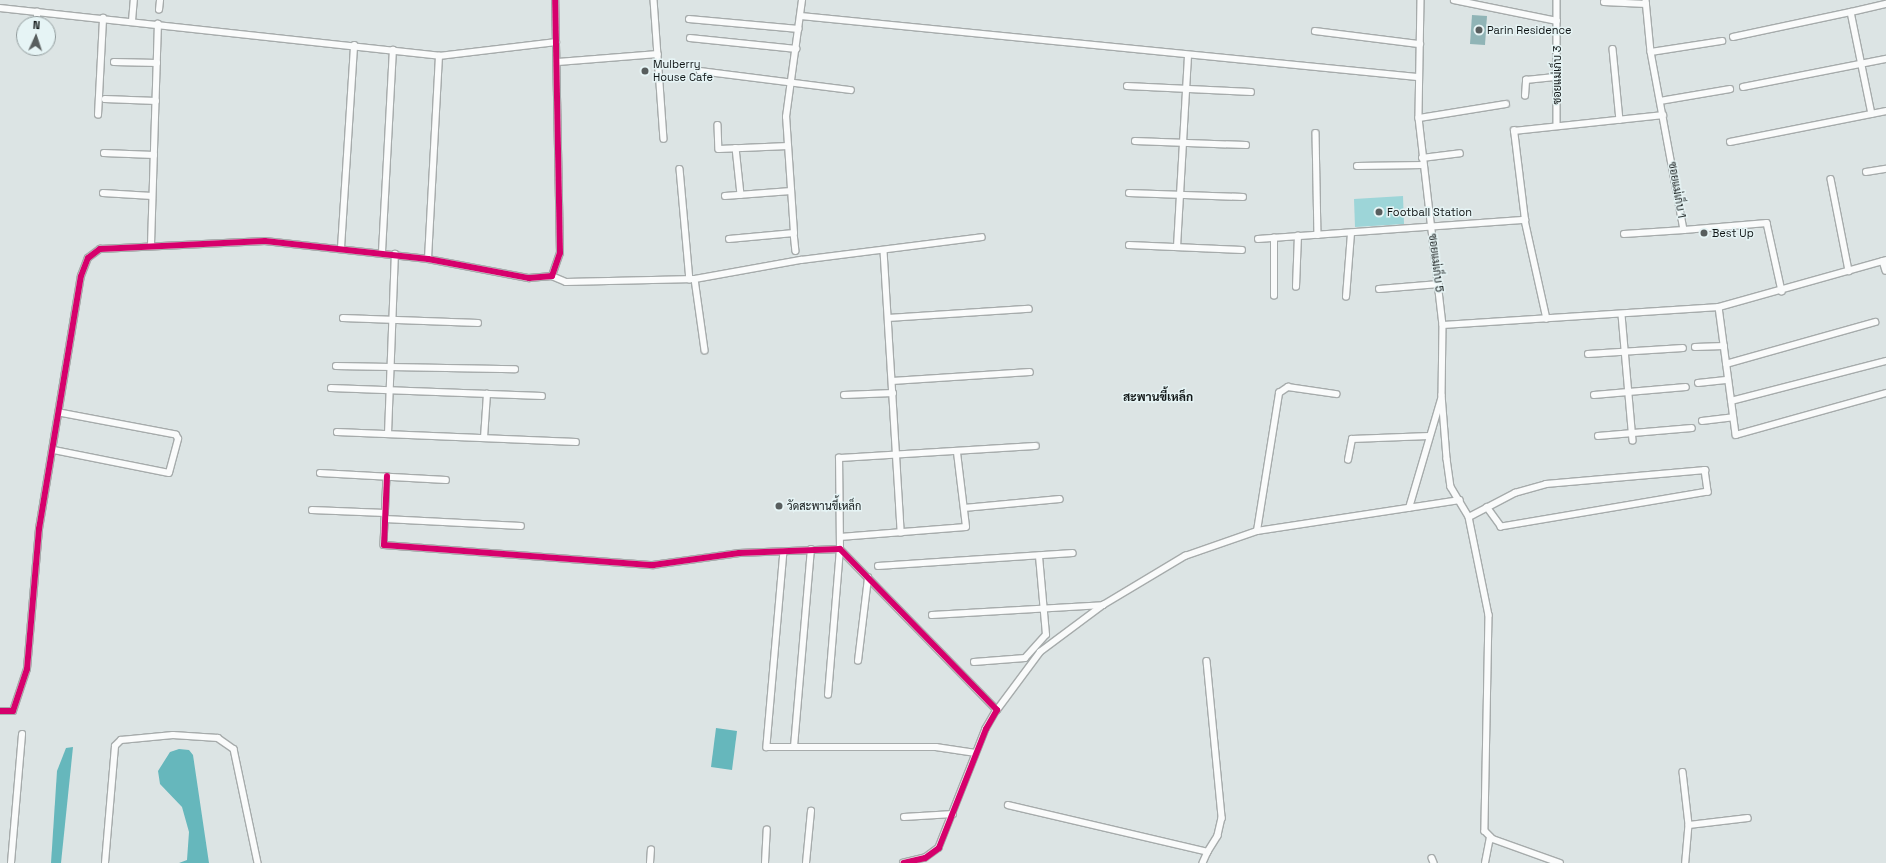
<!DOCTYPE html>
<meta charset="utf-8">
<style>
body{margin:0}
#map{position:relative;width:1886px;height:863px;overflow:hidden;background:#dce4e4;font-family:"Space Grotesk",Sarabun,sans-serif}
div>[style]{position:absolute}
.green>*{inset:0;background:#9dd5d8}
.water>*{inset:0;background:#66b7bc}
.building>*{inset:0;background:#90b4b6}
.roads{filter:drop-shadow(1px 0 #a6abab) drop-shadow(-1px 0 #a6abab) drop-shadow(0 1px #a6abab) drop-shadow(0 -1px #a6abab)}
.minor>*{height:5.5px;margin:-2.75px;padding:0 2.75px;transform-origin:2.75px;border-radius:2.75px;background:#fafbfb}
.cycleway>*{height:6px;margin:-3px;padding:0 3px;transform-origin:3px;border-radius:3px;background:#d6006c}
.dots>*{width:11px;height:11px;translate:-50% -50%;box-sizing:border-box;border:2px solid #e6f4f5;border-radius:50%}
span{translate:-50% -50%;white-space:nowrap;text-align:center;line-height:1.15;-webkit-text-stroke:3px #e6f4f5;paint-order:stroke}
.poi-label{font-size:11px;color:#111616}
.left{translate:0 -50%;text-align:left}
.street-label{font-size:11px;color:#111616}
.neighbourhood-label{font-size:12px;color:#111616;font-weight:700}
.north{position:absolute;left:16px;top:16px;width:40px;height:40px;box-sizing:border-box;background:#e6f4f5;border:1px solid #919b9c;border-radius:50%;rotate:3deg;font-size:11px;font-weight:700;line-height:16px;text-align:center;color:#111616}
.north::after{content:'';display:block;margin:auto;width:14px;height:18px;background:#585e5e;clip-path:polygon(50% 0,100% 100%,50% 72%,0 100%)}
</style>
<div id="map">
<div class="green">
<i style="clip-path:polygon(1403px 196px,1404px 224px,1355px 227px,1354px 199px)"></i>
</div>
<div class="water">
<i style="clip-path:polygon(716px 728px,737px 731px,732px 770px,711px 767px)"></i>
<i style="clip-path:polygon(73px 747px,61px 863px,51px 863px,57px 771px,66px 748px)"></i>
<i style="clip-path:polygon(179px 749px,189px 750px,193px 755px,209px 863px,179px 863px,187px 860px,189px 832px,182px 807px,160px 784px,158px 771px,170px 752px)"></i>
</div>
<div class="building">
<i style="clip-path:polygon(1472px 15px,1487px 16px,1485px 45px,1470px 44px)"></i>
</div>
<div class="roads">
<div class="minor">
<i style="left:654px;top:0;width:139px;rotate:85.9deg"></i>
<i style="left:1421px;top:0;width:118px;rotate:91deg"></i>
<i style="left:1419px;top:118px;width:208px;rotate:83.4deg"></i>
<i style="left:1443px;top:325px;width:70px;rotate:90.8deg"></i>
<i style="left:1442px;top:395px;width:64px;rotate:85.5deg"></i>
<i style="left:1447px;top:459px;width:28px;rotate:82deg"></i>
<i style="left:1451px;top:487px;width:35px;rotate:59deg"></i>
<i style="left:1469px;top:517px;width:100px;rotate:78.5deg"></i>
<i style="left:1489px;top:615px;width:216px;rotate:91.1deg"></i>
<i style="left:1485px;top:831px;width:11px;rotate:45deg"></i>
<i style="left:1493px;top:839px;width:71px;rotate:19.7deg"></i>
<i style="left:1454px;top:0;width:105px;rotate:11.5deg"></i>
<i style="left:1557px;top:0;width:126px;rotate:90deg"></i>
<i style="left:1646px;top:0;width:52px;rotate:84.5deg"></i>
<i style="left:1651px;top:52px;width:181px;rotate:79.5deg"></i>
<i style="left:1684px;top:230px;width:83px;rotate:-4.8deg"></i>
<i style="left:1767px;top:223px;width:70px;rotate:77.6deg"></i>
<i style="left:1604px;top:2px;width:42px;rotate:2.7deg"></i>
<i style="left:0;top:8px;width:442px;rotate:6.2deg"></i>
<i style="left:439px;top:56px;width:118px;rotate:-6.8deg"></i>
<i style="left:159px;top:10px;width:10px;rotate:-84deg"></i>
<i style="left:1851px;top:12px;width:36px;rotate:-13deg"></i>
<i style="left:801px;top:16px;width:619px;rotate:5.66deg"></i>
<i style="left:689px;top:19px;width:110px;rotate:5.2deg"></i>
<i style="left:132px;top:21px;width:21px;rotate:-85deg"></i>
<i style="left:37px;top:24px;width:12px;rotate:-90deg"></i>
<i style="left:1315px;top:31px;width:106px;rotate:7.1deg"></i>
<i style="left:1733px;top:37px;width:121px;rotate:-12deg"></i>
<i style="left:1851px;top:12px;width:104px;rotate:78.4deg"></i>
<i style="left:690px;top:38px;width:107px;rotate:5.9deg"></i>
<i style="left:1613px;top:49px;width:71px;rotate:84.4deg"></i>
<i style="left:1651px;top:52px;width:72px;rotate:-8.8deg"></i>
<i style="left:114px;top:62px;width:43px;rotate:1.3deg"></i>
<i style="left:558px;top:62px;width:100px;rotate:-4.6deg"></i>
<i style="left:700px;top:71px;width:152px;rotate:7.2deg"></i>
<i style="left:1127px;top:86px;width:124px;rotate:2.8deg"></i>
<i style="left:1743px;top:87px;width:146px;rotate:-11.1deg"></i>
<i style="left:1525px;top:96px;width:16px;rotate:-86deg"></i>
<i style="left:1526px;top:80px;width:31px;rotate:-6deg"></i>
<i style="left:105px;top:99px;width:51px;rotate:2.2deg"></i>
<i style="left:1660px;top:101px;width:71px;rotate:-9.7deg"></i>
<i style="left:98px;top:115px;width:97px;rotate:-87deg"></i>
<i style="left:1419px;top:118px;width:88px;rotate:-9.1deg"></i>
<i style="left:718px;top:125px;width:24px;rotate:88deg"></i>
<i style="left:719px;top:149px;width:69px;rotate:-2.5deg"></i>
<i style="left:1316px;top:133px;width:102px;rotate:88.9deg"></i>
<i style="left:1135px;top:141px;width:111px;rotate:2.1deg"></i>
<i style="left:1730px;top:142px;width:159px;rotate:-11.2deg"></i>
<i style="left:736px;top:148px;width:47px;rotate:83.9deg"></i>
<i style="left:104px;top:153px;width:50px;rotate:2.3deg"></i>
<i style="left:1422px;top:158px;width:38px;rotate:-7deg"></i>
<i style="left:1357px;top:166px;width:66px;rotate:-0.9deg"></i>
<i style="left:680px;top:169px;width:111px;rotate:84.9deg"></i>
<i style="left:1866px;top:172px;width:20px;rotate:-9deg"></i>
<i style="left:1831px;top:179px;width:94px;rotate:78.9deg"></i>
<i style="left:103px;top:193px;width:49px;rotate:3.5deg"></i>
<i style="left:1129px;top:193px;width:114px;rotate:2deg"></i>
<i style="left:725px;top:196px;width:66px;rotate:-4.3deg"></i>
<i style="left:1525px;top:220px;width:101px;rotate:77.5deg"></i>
<i style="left:794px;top:233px;width:18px;rotate:84deg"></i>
<i style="left:1624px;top:234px;width:60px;rotate:-3.8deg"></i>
<i style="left:729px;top:239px;width:65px;rotate:-5.3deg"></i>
<i style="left:794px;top:233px;width:116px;rotate:-93.9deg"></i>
<i style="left:786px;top:117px;width:118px;rotate:-82.2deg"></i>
<i style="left:1258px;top:239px;width:268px;rotate:-4.1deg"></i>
<i style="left:1525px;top:220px;width:90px;rotate:-97deg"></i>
<i style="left:1514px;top:131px;width:150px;rotate:-6.1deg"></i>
<i style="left:151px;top:245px;width:221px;rotate:-88.2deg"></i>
<i style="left:1129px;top:245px;width:113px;rotate:2.5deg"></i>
<i style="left:1177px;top:247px;width:190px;rotate:-86.7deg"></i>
<i style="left:341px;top:248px;width:203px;rotate:-86.3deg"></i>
<i style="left:884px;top:251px;width:282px;rotate:86.5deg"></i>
<i style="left:382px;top:252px;width:202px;rotate:-86.9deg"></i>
<i style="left:428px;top:259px;width:203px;rotate:-86.9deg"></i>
<i style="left:1883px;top:261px;width:10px;rotate:73deg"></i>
<i style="left:552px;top:276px;width:15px;rotate:23deg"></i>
<i style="left:566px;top:282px;width:129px;rotate:-1.3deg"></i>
<i style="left:695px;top:279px;width:108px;rotate:-10.2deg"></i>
<i style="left:801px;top:260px;width:182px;rotate:-7.2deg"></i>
<i style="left:695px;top:279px;width:72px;rotate:82deg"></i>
<i style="left:1296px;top:287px;width:51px;rotate:-87.8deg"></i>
<i style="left:1379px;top:289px;width:60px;rotate:-4.8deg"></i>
<i style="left:1274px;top:296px;width:58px;rotate:-90deg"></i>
<i style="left:1346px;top:297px;width:64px;rotate:-85.5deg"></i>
<i style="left:1719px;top:307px;width:129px;rotate:82.4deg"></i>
<i style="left:1736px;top:435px;width:156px;rotate:-15.6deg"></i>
<i style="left:1622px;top:315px;width:126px;rotate:85deg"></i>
<i style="left:343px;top:318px;width:135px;rotate:2.1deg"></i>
<i style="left:888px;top:318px;width:141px;rotate:-3.7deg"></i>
<i style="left:1443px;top:325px;width:277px;rotate:-3.7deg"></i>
<i style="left:1719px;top:307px;width:173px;rotate:-15.7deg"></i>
<i style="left:1695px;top:347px;width:29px;rotate:-2deg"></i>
<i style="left:1588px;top:354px;width:95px;rotate:-3.6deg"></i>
<i style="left:1726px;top:364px;width:155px;rotate:-15.7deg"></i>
<i style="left:336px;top:366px;width:179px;rotate:1deg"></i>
<i style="left:892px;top:381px;width:138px;rotate:-3.7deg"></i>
<i style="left:1698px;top:383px;width:30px;rotate:-6deg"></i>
<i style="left:331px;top:388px;width:211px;rotate:2.2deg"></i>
<i style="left:844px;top:395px;width:49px;rotate:-2.3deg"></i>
<i style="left:1594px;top:395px;width:92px;rotate:-5deg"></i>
<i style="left:1731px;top:401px;width:160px;rotate:-14.5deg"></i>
<i style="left:1702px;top:421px;width:31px;rotate:-7deg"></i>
<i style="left:337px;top:432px;width:239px;rotate:2.4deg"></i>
<i style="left:388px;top:434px;width:180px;rotate:-87.8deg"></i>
<i style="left:1598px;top:436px;width:94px;rotate:-4.9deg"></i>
<i style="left:484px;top:438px;width:44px;rotate:-86.1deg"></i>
<i style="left:54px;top:450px;width:117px;rotate:11.3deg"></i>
<i style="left:169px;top:473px;width:35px;rotate:-75deg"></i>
<i style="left:178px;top:439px;width:4px;rotate:-117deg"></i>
<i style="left:176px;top:435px;width:118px;rotate:-169.3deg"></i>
<i style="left:1348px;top:460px;width:21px;rotate:-79deg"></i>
<i style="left:1352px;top:439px;width:77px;rotate:-2.2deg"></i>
<i style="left:320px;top:473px;width:126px;rotate:3.2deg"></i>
<i style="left:387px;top:476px;width:69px;rotate:92.5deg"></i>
<i style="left:384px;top:545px;width:270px;rotate:4.3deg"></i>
<i style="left:653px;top:565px;width:87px;rotate:-7.9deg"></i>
<i style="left:739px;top:553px;width:101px;rotate:-2.3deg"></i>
<i style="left:840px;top:549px;width:225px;rotate:45.7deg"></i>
<i style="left:997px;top:710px;width:22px;rotate:120deg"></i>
<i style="left:986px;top:729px;width:128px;rotate:111.6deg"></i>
<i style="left:939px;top:848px;width:17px;rotate:144deg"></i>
<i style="left:925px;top:858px;width:22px;rotate:167deg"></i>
<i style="left:964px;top:508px;width:96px;rotate:-5.4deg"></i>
<i style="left:1409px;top:508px;width:114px;rotate:-73.6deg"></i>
<i style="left:312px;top:510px;width:73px;rotate:2.4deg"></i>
<i style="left:1469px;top:517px;width:52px;rotate:-27.6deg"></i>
<i style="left:1515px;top:493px;width:32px;rotate:-16deg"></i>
<i style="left:1546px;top:484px;width:160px;rotate:-5deg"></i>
<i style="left:1705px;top:470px;width:22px;rotate:82deg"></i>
<i style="left:1708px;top:492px;width:210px;rotate:170.4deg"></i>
<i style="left:1501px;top:527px;width:24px;rotate:-126deg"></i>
<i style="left:385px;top:519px;width:136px;rotate:2.9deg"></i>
<i style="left:1257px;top:531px;width:140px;rotate:-80.9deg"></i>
<i style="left:1279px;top:393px;width:11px;rotate:-34deg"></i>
<i style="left:1288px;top:387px;width:49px;rotate:8.3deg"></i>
<i style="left:840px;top:537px;width:126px;rotate:-4.5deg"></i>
<i style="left:966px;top:527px;width:75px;rotate:-96.9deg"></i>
<i style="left:784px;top:551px;width:197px;rotate:95deg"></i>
<i style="left:767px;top:747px;width:169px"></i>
<i style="left:936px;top:747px;width:40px;rotate:8.5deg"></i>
<i style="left:878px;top:566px;width:195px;rotate:-3.8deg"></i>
<i style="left:932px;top:615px;width:171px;rotate:-3.3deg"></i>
<i style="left:858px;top:661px;width:84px;rotate:-83.1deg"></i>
<i style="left:1207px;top:661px;width:158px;rotate:84.5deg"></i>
<i style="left:1222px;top:818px;width:18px;rotate:103deg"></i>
<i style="left:1218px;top:836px;width:19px;rotate:122deg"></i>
<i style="left:974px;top:662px;width:51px;rotate:-4.5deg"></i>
<i style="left:1025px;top:658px;width:31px;rotate:-48deg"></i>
<i style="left:1046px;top:635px;width:79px;rotate:-95.1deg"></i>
<i style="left:828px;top:695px;width:146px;rotate:-85.3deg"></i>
<i style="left:840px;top:549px;width:91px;rotate:-90.6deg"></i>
<i style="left:839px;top:458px;width:197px;rotate:-3.5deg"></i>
<i style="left:997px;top:710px;width:72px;rotate:-53.4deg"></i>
<i style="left:1040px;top:652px;width:79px;rotate:-36.7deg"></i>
<i style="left:1103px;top:605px;width:96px;rotate:-30.9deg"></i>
<i style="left:1185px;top:556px;width:76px;rotate:-19.1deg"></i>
<i style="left:1257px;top:531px;width:205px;rotate:-8.7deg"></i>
<i style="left:0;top:711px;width:13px"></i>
<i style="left:13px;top:711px;width:44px;rotate:-71.6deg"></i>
<i style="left:27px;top:669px;width:141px;rotate:-85.1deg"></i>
<i style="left:39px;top:529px;width:256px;rotate:-80.6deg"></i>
<i style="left:81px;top:276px;width:19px;rotate:-69deg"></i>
<i style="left:88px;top:258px;width:15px;rotate:-37deg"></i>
<i style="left:100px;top:249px;width:165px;rotate:-2.8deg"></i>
<i style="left:265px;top:241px;width:164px;rotate:6.3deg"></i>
<i style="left:428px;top:259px;width:103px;rotate:10.7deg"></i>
<i style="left:529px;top:278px;width:23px;rotate:-5deg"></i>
<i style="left:552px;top:276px;width:24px;rotate:-71deg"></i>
<i style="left:560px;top:253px;width:253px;rotate:-91.1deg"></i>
<i style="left:794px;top:747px;width:198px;rotate:-85.1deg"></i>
<i style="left:1683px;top:772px;width:53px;rotate:83.5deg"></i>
<i style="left:1689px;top:825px;width:38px;rotate:95deg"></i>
<i style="left:1008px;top:805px;width:205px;rotate:13.2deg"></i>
<i style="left:1208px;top:852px;width:12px;rotate:114deg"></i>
<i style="left:904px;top:817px;width:49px;rotate:-3.5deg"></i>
<i style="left:1689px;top:825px;width:59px;rotate:-6.8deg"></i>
<i style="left:1432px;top:858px;width:5px;rotate:68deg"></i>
<i style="left:11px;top:863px;width:129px;rotate:-85.1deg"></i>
<i style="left:105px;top:863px;width:117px;rotate:-85.1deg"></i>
<i style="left:115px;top:746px;width:8px;rotate:-45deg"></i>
<i style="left:121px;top:740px;width:52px;rotate:-5.5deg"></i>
<i style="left:173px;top:735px;width:45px;rotate:3.8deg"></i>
<i style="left:218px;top:738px;width:19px;rotate:35deg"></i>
<i style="left:234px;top:749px;width:116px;rotate:78.1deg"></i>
<i style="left:650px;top:863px;width:13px;rotate:-86deg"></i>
<i style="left:765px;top:863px;width:33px;rotate:-87deg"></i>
<i style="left:806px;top:863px;width:52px;rotate:-84.5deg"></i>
<i style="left:1485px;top:863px;width:26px;rotate:-79deg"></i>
</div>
</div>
<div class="cycleway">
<i style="left:387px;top:476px;width:69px;rotate:92.5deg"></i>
<i style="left:384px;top:545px;width:270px;rotate:4.3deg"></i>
<i style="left:653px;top:565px;width:87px;rotate:-7.9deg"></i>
<i style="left:739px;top:553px;width:101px;rotate:-2.3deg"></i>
<i style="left:840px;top:549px;width:225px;rotate:45.7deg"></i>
<i style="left:997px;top:710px;width:22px;rotate:120deg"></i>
<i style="left:986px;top:729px;width:128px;rotate:111.6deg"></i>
<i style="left:939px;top:848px;width:17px;rotate:144deg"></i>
<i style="left:925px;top:858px;width:22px;rotate:167deg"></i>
<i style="left:0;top:711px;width:13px"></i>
<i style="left:13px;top:711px;width:44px;rotate:-71.6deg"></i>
<i style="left:27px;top:669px;width:141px;rotate:-85.1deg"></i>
<i style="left:39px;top:529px;width:256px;rotate:-80.6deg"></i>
<i style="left:81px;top:276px;width:19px;rotate:-69deg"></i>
<i style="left:88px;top:258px;width:15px;rotate:-37deg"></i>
<i style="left:100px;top:249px;width:165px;rotate:-2.8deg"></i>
<i style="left:265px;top:241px;width:164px;rotate:6.3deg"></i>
<i style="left:428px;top:259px;width:103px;rotate:10.7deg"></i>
<i style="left:529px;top:278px;width:23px;rotate:-5deg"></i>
<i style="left:552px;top:276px;width:24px;rotate:-71deg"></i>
<i style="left:560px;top:253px;width:253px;rotate:-91.1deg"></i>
</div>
<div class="dots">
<i style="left:1479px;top:30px;background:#585e5e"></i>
<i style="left:645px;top:71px;background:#585e5e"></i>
<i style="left:1379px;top:212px;background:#585e5e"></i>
<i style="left:1704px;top:233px;background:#585e5e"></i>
<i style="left:779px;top:506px;background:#585e5e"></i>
</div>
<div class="poi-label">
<span class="left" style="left:1487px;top:30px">Parin Residence</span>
<span class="left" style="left:653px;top:71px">Mulberry<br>House Cafe</span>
<span class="left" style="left:1387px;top:212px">Football Station</span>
<span class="left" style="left:1712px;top:233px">Best Up</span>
<span class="left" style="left:787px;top:506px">วัดสะพานขี้เหล็ก</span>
</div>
<div class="street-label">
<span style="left:1557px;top:75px;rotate:-90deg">ซอยแม่เก็บ 3</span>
<span style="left:1677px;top:190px;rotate:80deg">ซอยแม่เก็บ 1</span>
<span style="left:1436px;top:263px;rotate:83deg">ซอยแม่เก็บ 5</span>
</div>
<div class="neighbourhood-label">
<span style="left:1158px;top:398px">สะพานขี้เหล็ก</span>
</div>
<div class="north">N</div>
</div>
